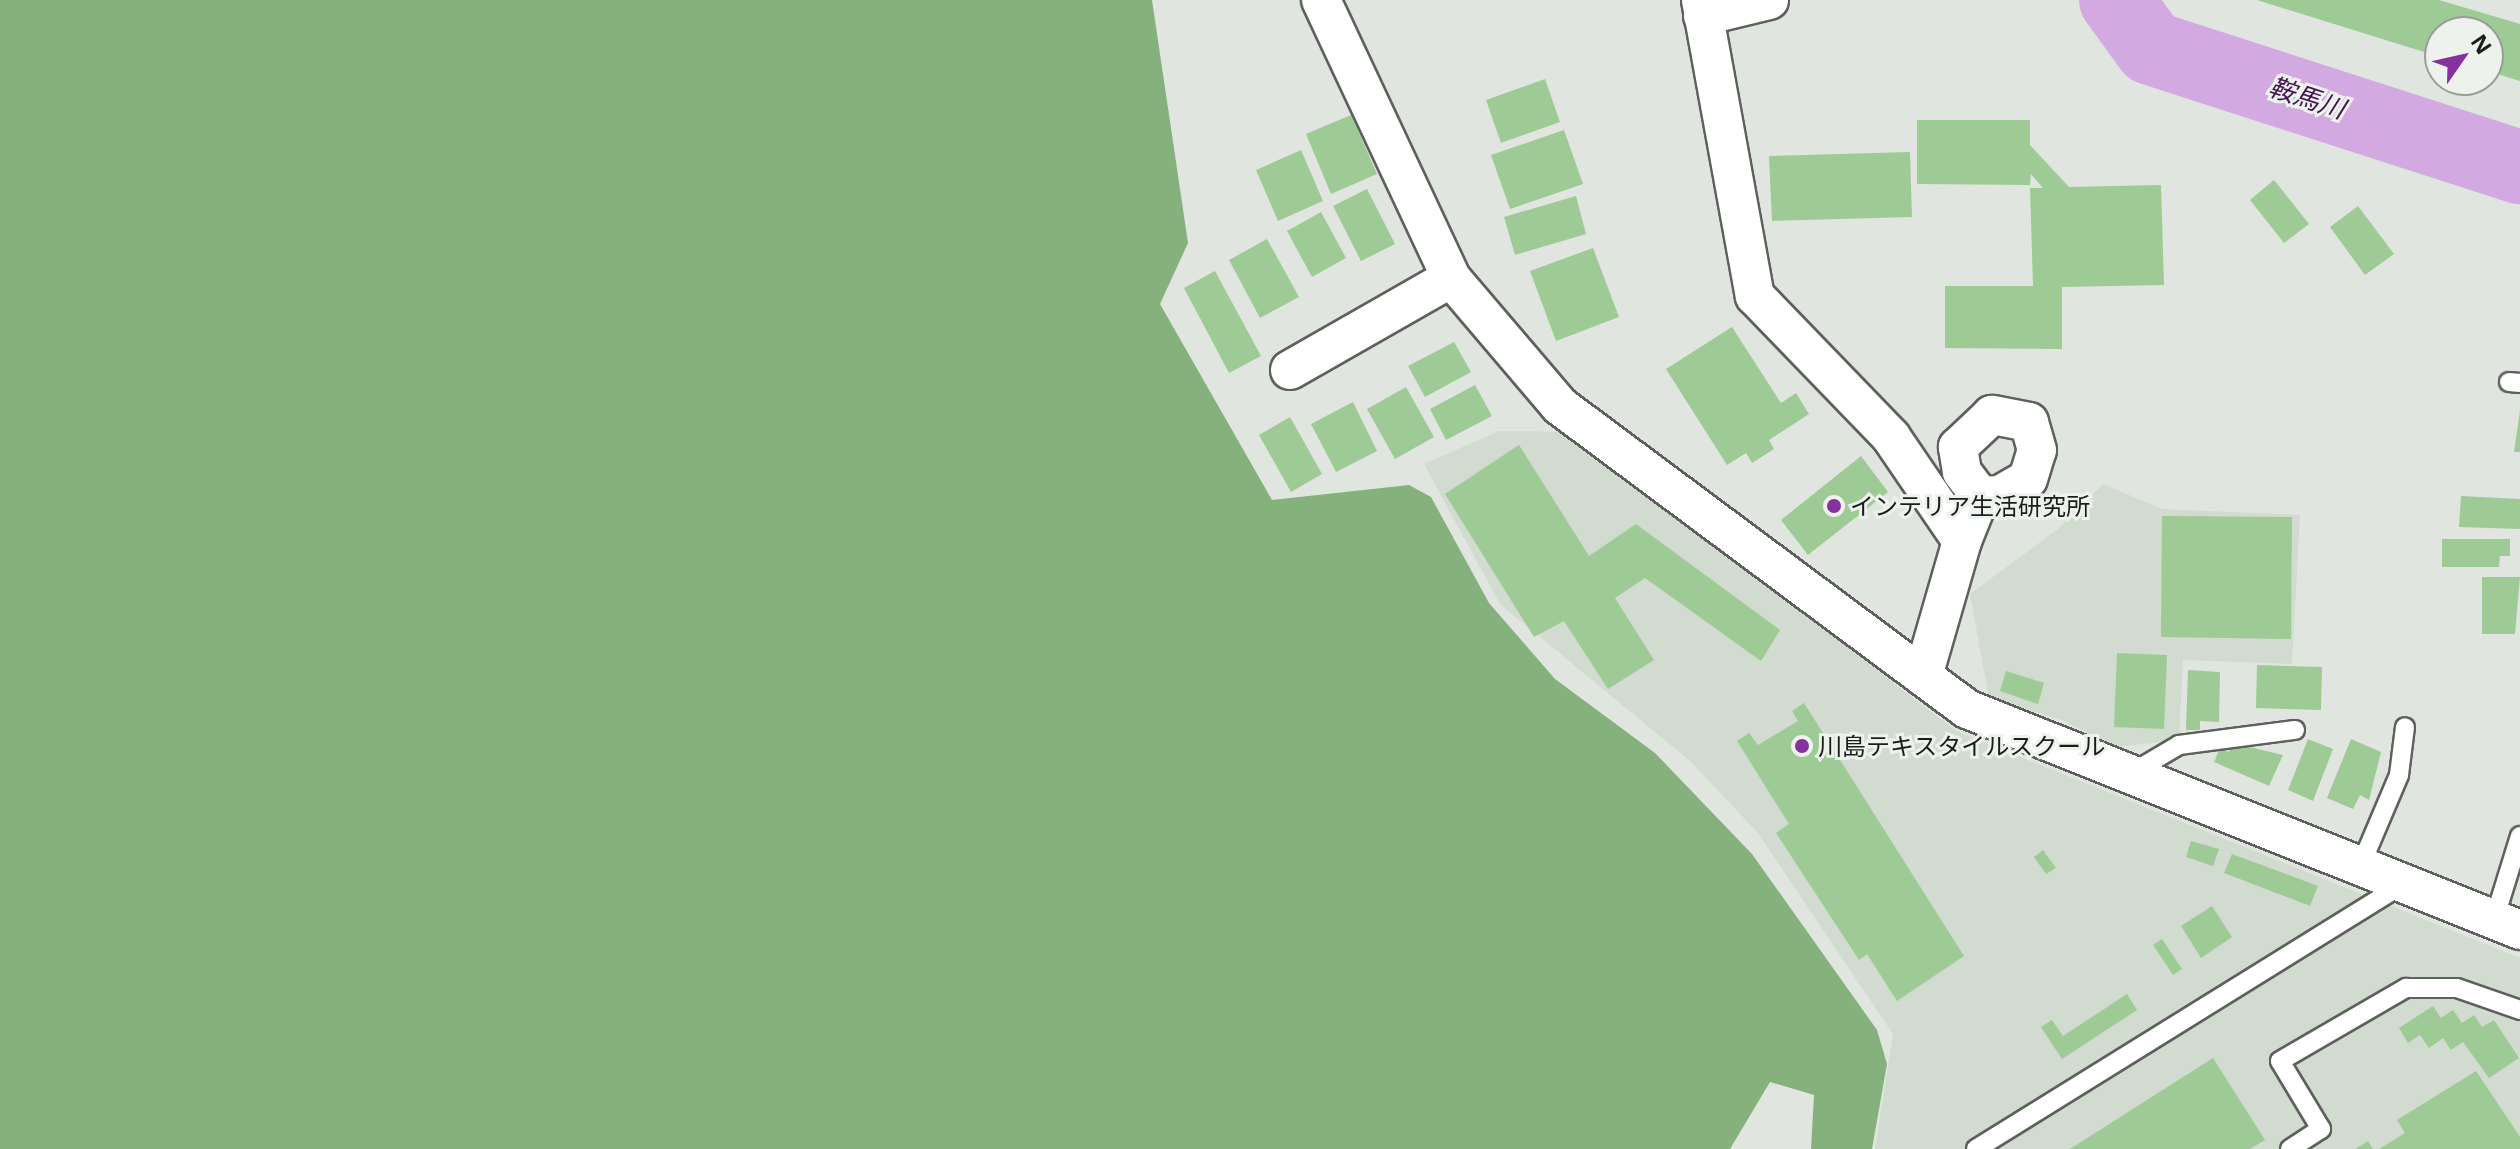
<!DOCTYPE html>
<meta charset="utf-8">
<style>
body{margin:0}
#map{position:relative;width:2520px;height:1149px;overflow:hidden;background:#e0e5df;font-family:"Open Sans","Noto Sans JP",sans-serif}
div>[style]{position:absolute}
.built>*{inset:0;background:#d1dbcf}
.forest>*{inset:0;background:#85b17d}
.river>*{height:74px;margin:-37px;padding:0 37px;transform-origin:37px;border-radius:37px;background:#d2a9e0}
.building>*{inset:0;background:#9eca95}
.roads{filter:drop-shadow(2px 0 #5d615c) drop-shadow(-2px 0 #5d615c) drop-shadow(0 2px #5d615c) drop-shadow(0 -2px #5d615c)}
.lane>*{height:18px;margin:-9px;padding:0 9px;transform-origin:9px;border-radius:9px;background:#fff}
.street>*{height:38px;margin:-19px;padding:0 19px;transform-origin:19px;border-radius:19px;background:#fff}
.dots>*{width:22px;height:22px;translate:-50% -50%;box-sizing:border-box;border:4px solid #edf2ec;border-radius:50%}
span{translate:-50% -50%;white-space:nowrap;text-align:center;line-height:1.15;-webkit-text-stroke:6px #edf2ec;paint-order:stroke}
.poi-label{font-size:24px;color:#1b1d1b}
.left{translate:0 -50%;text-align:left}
.water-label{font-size:26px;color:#441253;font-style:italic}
.north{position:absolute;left:2424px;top:16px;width:80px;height:80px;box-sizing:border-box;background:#edf2ec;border:2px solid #999d98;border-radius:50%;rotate:56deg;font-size:22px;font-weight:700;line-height:32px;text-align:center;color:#1b1d1b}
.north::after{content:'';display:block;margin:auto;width:28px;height:36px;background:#85319f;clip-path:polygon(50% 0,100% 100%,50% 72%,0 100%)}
</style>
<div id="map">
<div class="built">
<i style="clip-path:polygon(1499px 431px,1568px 432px,1956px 731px,2520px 958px,2520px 1149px,1875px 1149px,1893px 1034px,1758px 833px,1690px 761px,1500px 604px,1424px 464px)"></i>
<i style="clip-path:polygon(2103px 484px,2162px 509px,2300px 515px,2292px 664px,2183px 660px,2179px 740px,2115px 747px,2062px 720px,1989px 698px,1970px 594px,2058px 529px)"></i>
</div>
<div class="forest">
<i style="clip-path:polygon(0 0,1152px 0,1188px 243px,1160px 304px,1272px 500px,1409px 485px,1431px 497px,1489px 603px,1555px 679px,1655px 753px,1752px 854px,1877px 1030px,1887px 1064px,1872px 1149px,1811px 1149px,1814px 1095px,1770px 1082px,1730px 1149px,0 1149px)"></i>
</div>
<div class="river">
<i style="left:2116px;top:0;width:59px;rotate:53.9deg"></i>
<i style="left:2151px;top:48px;width:388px;rotate:17.9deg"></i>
</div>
<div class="building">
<i style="clip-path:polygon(2257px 0,2439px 0,2520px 24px,2520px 81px,2488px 71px,2488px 32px,2440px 32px,2440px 57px)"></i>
<i style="clip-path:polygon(1545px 79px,1560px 122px,1501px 143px,1486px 100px)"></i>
<i style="clip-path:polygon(1351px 115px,1377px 174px,1331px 194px,1306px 134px)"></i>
<i style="clip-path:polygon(1917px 120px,2030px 120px,2030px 145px,2069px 187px,2161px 185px,2164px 285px,2062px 287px,2062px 349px,1945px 348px,1945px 286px,2033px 286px,2030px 188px,2043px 188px,2031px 174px,2030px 185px,1917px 184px)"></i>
<i style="clip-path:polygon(1564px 130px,1583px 184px,1510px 209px,1491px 155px)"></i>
<i style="clip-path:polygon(1301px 150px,1323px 201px,1278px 221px,1256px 170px)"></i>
<i style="clip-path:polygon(1910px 152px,1912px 217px,1772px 221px,1769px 156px)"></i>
<i style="clip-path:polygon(2274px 180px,2309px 224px,2284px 243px,2250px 200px)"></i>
<i style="clip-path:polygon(1367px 189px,1395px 244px,1361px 261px,1333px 206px)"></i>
<i style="clip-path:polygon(1576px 196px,1586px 234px,1515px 255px,1504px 217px)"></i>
<i style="clip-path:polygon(2358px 206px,2394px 254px,2365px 275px,2330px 227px)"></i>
<i style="clip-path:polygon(1321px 212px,1346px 258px,1312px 277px,1287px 231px)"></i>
<i style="clip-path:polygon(1267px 239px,1299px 297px,1260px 318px,1229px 260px)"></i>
<i style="clip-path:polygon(1593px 248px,1619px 317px,1556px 341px,1530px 271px)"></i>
<i style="clip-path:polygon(1215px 271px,1261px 356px,1229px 373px,1184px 288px)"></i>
<i style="clip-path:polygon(1732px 327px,1781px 403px,1796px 393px,1809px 414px,1769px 440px,1774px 449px,1752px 463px,1746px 453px,1727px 465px,1666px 369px)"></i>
<i style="clip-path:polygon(1454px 342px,1471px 372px,1425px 397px,1408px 366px)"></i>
<i style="clip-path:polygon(1475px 385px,1492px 416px,1446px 440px,1430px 409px)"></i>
<i style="clip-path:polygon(1406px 387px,1434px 437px,1395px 459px,1367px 409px)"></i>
<i style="clip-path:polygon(1353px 402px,1377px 451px,1336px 472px,1311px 424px)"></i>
<i style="clip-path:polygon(2520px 411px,2520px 452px,2514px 452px)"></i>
<i style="clip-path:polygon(1290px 417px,1322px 474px,1291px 492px,1259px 435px)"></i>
<i style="clip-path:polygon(1519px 445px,1589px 556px,1636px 524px,1780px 630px,1761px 661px,1645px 578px,1615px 598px,1654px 660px,1608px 689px,1564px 621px,1534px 637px,1445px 494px)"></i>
<i style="clip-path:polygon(1861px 456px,1888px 492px,1808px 555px,1781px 520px)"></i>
<i style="clip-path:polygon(2461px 496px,2520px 499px,2520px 529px,2459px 527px)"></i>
<i style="clip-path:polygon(2162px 516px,2292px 517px,2291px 639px,2161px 637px)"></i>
<i style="clip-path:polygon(2442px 539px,2510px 539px,2510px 556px,2500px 556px,2499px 567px,2442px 567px)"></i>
<i style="clip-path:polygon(2482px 577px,2520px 577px,2515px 634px,2482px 634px)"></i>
<i style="clip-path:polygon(2117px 653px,2167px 655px,2164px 729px,2114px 727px)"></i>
<i style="clip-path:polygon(2257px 665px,2322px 667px,2321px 710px,2256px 708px)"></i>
<i style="clip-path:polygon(2188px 670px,2220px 672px,2219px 722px,2200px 721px,2200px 730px,2186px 730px)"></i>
<i style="clip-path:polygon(2006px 671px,2044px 683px,2038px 704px,2000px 691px)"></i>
<i style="clip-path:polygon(1804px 703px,1964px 956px,1897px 1001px,1867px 954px,1859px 960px,1776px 833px,1789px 824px,1737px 741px,1749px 733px,1758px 745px,1798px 721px,1792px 711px)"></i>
<i style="clip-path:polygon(2308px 739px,2333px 749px,2313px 801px,2288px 790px)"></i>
<i style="clip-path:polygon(2351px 739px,2381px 752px,2369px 800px,2360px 795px,2353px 809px,2327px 798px)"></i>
<i style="clip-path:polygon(2233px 743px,2283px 755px,2269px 786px,2214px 762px,2220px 748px,2229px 752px)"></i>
<i style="clip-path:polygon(2191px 841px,2219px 849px,2213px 866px,2186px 857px)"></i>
<i style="clip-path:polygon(2043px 850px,2056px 868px,2046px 874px,2034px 857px)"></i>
<i style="clip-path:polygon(2232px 854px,2318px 886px,2310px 906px,2224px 873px)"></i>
<i style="clip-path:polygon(2212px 906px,2232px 937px,2201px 958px,2181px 926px)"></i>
<i style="clip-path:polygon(2162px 939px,2182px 969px,2173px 975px,2153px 945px)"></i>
<i style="clip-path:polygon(2127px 994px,2137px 1010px,2062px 1059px,2041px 1027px,2052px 1020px,2063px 1036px)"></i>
<i style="clip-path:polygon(2433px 1006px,2441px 1018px,2453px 1010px,2462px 1023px,2474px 1015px,2482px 1027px,2494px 1020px,2519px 1058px,2489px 1078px,2463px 1042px,2451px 1050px,2443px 1038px,2429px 1048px,2420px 1035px,2408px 1043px,2399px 1028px)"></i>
<i style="clip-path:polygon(2213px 1058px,2265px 1140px,2250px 1149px,2070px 1149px)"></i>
<i style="clip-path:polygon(2476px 1071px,2520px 1137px,2520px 1149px,2379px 1149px,2405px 1133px,2397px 1120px)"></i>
<i style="clip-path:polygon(2368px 1141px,2373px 1149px,2355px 1149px)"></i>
</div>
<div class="roads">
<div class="lane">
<i style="left:2509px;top:382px;width:11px;rotate:5deg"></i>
<i style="left:2130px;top:774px;width:57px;rotate:-30.6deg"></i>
<i style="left:2179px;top:745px;width:117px;rotate:-7.4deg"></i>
<i style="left:2360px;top:867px;width:100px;rotate:-67deg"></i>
<i style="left:2399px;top:775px;width:48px;rotate:-82.9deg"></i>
<i style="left:2494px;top:920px;width:88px;rotate:-72.8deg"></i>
<i style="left:1976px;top:1149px;width:503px;rotate:-31.82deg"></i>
<i style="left:2290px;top:1149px;width:37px;rotate:-33deg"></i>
<i style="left:2321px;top:1129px;width:79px;rotate:-121.1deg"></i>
<i style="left:2280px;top:1061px;width:146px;rotate:-30.1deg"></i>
<i style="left:2406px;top:988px;width:51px"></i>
<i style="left:2457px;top:988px;width:67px;rotate:19.2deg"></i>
</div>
<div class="street">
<i style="left:1321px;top:0;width:307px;rotate:64.9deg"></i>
<i style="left:1451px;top:278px;width:168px;rotate:49.6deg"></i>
<i style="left:1560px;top:406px;width:507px;rotate:36.67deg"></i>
<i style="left:1967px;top:709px;width:596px;rotate:21.78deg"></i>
<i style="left:1701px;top:0;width:301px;rotate:79.7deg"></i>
<i style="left:1755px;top:296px;width:196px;rotate:46deg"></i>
<i style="left:1891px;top:437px;width:126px;rotate:55.7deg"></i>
<i style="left:1962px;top:541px;width:141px;rotate:106.1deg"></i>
<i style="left:1703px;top:16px;width:68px;rotate:-13.6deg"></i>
<i style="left:1290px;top:370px;width:185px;rotate:-29.7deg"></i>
<i style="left:1962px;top:541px;width:48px;rotate:-68.2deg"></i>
<i style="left:1980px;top:496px;width:20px;rotate:-3deg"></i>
<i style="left:2000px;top:495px;width:32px;rotate:-30deg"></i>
<i style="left:2028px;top:479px;width:30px;rotate:-73deg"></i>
<i style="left:2037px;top:450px;width:29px;rotate:-106deg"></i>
<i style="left:2029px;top:422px;width:38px;rotate:-169deg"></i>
<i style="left:1992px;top:415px;width:47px;rotate:136.7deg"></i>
<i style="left:1958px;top:447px;width:25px;rotate:81deg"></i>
<i style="left:1962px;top:472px;width:30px;rotate:53deg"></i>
</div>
</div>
<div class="dots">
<i style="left:1834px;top:506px;background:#85319f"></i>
<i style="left:1802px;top:746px;background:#85319f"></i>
</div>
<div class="poi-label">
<span class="left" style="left:1850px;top:506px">インテリア生活研究所</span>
<span class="left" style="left:1818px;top:746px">川島テキスタイルスクール</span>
</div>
<div class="water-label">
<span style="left:2307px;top:98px;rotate:18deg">鞍馬川</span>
</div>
<div class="north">N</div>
</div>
